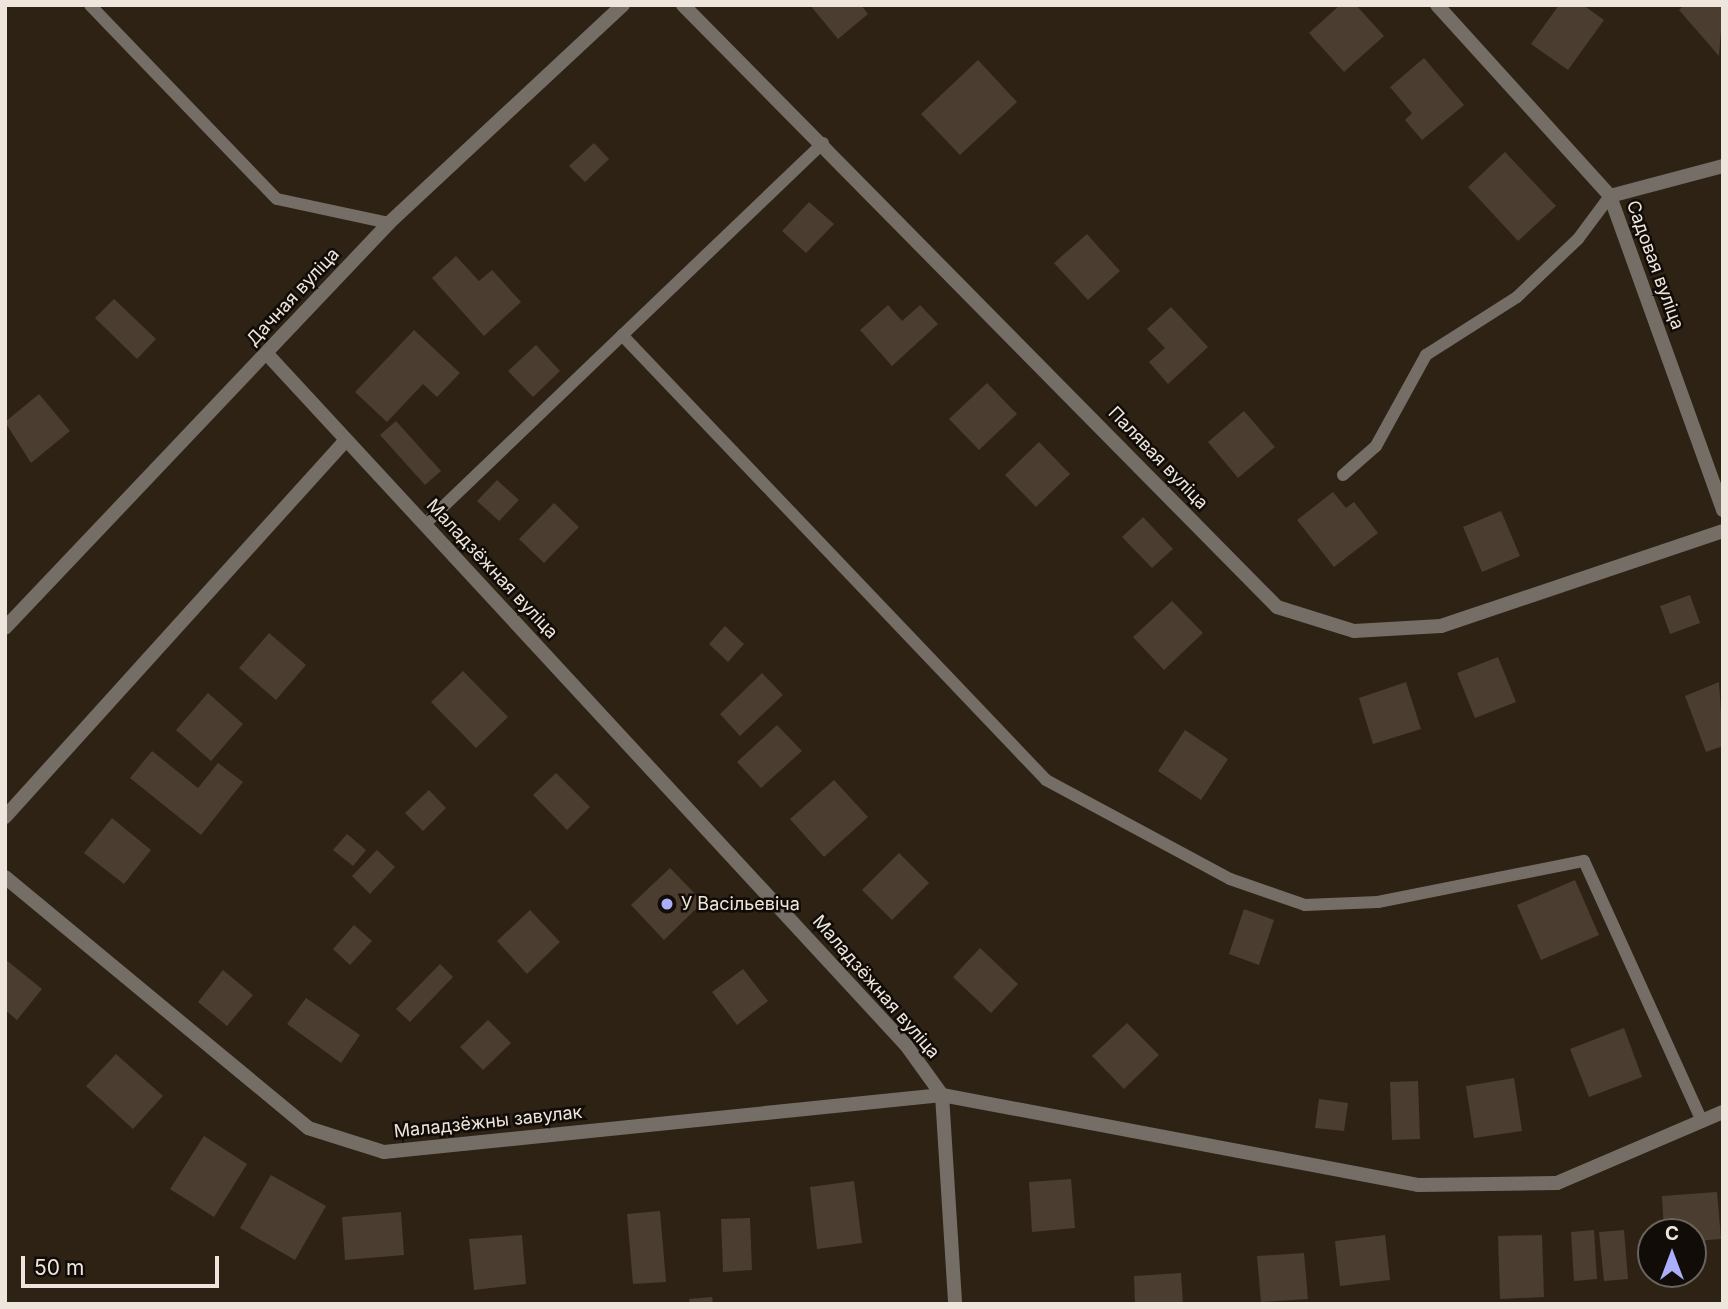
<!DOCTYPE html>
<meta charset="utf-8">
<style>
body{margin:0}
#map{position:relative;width:1728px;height:1309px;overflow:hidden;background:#2d2214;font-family:Inter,sans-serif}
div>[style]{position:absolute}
.building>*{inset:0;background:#4b3e30}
.service>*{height:12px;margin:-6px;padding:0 6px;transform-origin:6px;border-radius:6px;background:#746e67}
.minor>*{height:14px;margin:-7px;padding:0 7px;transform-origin:7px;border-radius:7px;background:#746e67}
.dots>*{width:19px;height:19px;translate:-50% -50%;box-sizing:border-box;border:4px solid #110c07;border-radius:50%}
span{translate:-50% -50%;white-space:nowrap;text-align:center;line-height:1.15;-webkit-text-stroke:5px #110c07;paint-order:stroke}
.street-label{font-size:18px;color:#eee6dd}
.poi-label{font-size:18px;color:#eee6dd}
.left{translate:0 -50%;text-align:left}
.frame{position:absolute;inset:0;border:7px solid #eee6dd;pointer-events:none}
.north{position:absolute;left:1637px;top:1218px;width:70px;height:70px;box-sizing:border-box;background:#110c07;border:2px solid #69635d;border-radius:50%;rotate:0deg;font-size:19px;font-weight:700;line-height:28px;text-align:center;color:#eee6dd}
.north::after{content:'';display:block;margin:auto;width:24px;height:32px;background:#abaffb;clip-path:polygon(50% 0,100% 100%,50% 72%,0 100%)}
.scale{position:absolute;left:21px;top:1256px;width:198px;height:32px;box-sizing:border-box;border:4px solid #eee6dd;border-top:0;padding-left:9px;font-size:21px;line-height:24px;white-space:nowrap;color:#eee6dd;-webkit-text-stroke:5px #110c07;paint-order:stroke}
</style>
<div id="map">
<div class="building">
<i style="clip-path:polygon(810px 5px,861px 5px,868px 14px,838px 39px)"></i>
<i style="clip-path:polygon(1340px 5px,1356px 5px,1384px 36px,1344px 72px,1309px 33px)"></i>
<i style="clip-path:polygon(1559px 5px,1583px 5px,1604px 20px,1568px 70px,1531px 44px)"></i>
<i style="clip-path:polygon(1684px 5px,1723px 5px,1719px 56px,1679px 10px)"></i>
<i style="clip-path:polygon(1424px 58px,1464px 105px,1422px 140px,1405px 120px,1412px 113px,1390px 87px)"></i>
<i style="clip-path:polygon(978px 60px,1017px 102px,960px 155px,921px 114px)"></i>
<i style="clip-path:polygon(594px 143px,609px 159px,585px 182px,569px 166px)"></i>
<i style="clip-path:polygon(1505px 152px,1556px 206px,1518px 241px,1468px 187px)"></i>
<i style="clip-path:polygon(809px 202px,834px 224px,806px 253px,782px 231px)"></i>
<i style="clip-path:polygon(1087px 234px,1120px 271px,1088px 300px,1054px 263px)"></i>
<i style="clip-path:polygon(456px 256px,479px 281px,492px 270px,521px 302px,484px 336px,432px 278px)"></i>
<i style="clip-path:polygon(114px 299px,156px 339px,137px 359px,95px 318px)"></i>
<i style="clip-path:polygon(888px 305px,902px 321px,920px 305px,938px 324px,892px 366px,860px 330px)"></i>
<i style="clip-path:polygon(1171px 307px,1208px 347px,1168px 384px,1149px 362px,1165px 348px,1147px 329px)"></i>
<i style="clip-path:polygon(414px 330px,460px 373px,437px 397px,423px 384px,387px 422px,355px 392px)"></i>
<i style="clip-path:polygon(536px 345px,560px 371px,533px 397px,508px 371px)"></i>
<i style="clip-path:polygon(987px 383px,1017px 414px,979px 450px,949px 419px)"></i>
<i style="clip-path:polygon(39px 394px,70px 431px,31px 463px,5px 422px)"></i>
<i style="clip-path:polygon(1244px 411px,1275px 447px,1238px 478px,1208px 442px)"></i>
<i style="clip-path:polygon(396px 421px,441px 471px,425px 485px,380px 435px)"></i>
<i style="clip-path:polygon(1039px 442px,1070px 474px,1036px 507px,1005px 475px)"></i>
<i style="clip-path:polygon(497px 480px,519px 500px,499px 521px,477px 501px)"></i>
<i style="clip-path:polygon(1333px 492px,1346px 508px,1354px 502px,1378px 533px,1334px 567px,1297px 520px)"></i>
<i style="clip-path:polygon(554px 503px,579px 527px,544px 563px,519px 539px)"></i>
<i style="clip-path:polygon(1501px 511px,1520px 556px,1482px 572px,1463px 527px)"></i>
<i style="clip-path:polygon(1143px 517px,1173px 549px,1152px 568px,1122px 537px)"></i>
<i style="clip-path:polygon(1690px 595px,1700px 623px,1670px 634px,1660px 606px)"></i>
<i style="clip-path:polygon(1172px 601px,1203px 633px,1164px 670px,1133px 637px)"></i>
<i style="clip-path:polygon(725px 626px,744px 644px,728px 662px,709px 644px)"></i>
<i style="clip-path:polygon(269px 633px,306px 665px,276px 700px,239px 668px)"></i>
<i style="clip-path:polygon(1498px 657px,1516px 702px,1475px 718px,1457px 673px)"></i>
<i style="clip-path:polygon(463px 671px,508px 717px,476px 748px,431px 702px)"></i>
<i style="clip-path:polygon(762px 673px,783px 695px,740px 736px,720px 714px)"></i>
<i style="clip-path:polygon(1406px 682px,1421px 729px,1373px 744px,1359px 698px)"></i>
<i style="clip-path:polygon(1719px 682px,1723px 746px,1706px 752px,1685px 696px)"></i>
<i style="clip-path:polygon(208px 693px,243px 724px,211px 761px,176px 730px)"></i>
<i style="clip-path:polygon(777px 725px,802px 751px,761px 788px,737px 762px)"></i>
<i style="clip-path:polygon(1185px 730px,1228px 759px,1201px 800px,1158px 771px)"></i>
<i style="clip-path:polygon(152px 751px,198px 788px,218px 763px,243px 782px,201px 835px,130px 778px)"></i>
<i style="clip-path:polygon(556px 773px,590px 807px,567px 830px,533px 795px)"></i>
<i style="clip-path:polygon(834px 780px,868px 817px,824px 857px,790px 819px)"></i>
<i style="clip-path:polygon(429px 790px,446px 808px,423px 831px,405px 813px)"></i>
<i style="clip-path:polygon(112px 818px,151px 850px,124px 884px,84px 853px)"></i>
<i style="clip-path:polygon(347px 834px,366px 850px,353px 866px,333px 850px)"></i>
<i style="clip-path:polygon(377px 850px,395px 867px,370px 894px,352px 876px)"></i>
<i style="clip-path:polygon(899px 853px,929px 883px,892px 920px,862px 890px)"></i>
<i style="clip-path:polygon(670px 868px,703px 902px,664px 940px,631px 905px)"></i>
<i style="clip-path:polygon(1575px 880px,1599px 935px,1541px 960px,1517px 905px)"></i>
<i style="clip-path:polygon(1244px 909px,1274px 920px,1259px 965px,1229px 954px)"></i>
<i style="clip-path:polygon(530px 910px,560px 942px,527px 974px,497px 941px)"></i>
<i style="clip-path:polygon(354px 925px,372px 941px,350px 965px,333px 949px)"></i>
<i style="clip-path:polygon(980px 948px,1018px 984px,991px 1013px,953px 977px)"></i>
<i style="clip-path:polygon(5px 959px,42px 989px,17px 1020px,5px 1010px)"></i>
<i style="clip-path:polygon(440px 964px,453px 977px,410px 1022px,396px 1009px)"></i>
<i style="clip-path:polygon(743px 969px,768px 1001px,737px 1025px,712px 992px)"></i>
<i style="clip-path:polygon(223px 970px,253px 995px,227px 1026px,198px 1002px)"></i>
<i style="clip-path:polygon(306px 998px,360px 1035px,341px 1063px,287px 1024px)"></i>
<i style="clip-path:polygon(488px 1020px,511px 1043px,483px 1070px,460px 1047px)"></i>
<i style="clip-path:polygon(1127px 1023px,1159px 1055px,1124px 1089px,1092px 1056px)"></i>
<i style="clip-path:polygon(1624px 1028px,1642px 1077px,1589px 1097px,1570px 1049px)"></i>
<i style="clip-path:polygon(116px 1054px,163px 1096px,133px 1129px,86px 1086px)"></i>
<i style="clip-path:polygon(1514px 1078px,1522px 1131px,1474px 1138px,1466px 1086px)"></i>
<i style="clip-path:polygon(1418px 1081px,1420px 1139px,1392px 1140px,1390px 1082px)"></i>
<i style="clip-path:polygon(1319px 1099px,1348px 1103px,1344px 1131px,1315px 1128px)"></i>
<i style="clip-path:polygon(204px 1136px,247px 1164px,214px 1217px,170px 1189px)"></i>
<i style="clip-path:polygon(271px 1175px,326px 1206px,295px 1260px,240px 1228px)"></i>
<i style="clip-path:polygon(1071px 1179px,1075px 1228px,1032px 1232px,1029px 1182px)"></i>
<i style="clip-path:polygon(854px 1181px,862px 1243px,817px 1249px,810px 1187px)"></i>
<i style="clip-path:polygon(1717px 1192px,1721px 1239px,1693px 1241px,1693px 1232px,1664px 1232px,1662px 1196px)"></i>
<i style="clip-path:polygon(660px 1211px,666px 1282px,633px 1284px,627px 1214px)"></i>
<i style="clip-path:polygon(401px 1212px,404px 1255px,345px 1260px,342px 1217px)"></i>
<i style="clip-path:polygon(750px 1218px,752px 1270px,723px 1272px,721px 1219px)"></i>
<i style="clip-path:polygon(1594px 1230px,1597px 1279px,1574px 1281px,1571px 1232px)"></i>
<i style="clip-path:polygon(1624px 1230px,1628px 1279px,1604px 1281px,1599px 1232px)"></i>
<i style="clip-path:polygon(522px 1235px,526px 1284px,474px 1290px,469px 1239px)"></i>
<i style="clip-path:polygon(1385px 1235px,1390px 1280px,1340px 1286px,1335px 1241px)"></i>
<i style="clip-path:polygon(1542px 1235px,1544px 1297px,1500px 1299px,1498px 1236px)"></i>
<i style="clip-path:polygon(1304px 1253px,1308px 1299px,1261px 1302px,1257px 1256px)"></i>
<i style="clip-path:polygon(1181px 1273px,1183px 1304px,1135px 1304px,1134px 1276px)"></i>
<i style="clip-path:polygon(712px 1297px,713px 1304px,690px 1304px,689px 1299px)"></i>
</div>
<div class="service">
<i style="left:90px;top:5px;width:269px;rotate:46.1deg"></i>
<i style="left:277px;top:199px;width:115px;rotate:12.1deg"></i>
<i style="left:622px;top:335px;width:615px;rotate:46.38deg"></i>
<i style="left:1046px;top:780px;width:209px;rotate:28.3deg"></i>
<i style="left:1230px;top:879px;width:79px;rotate:19.1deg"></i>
<i style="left:1305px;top:905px;width:73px;rotate:-2.4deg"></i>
<i style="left:1378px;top:902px;width:210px;rotate:-11.3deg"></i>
<i style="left:1584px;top:861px;width:286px;rotate:65.6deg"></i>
<i style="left:1343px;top:475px;width:44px;rotate:-41.3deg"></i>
<i style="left:1376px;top:446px;width:104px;rotate:-61.2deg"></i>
<i style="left:1426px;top:355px;width:108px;rotate:-32.5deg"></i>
<i style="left:1517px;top:297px;width:84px;rotate:-43.6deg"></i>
<i style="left:1578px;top:239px;width:54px;rotate:-53.3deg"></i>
<i style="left:425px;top:524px;width:551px;rotate:-43.75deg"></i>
</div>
<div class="minor">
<i style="left:683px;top:5px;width:846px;rotate:45.38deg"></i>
<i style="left:1277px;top:607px;width:81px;rotate:17.3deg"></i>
<i style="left:1354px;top:631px;width:87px;rotate:-3.3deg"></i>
<i style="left:1441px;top:626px;width:298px;rotate:-18.6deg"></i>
<i style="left:1437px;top:5px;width:258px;rotate:47.8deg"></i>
<i style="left:1610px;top:196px;width:334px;rotate:70.2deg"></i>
<i style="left:1610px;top:196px;width:117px;rotate:-14.9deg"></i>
<i style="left:267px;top:354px;width:941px;rotate:47.24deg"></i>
<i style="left:906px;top:1045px;width:62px;rotate:54.2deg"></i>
<i style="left:942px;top:1095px;width:484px;rotate:10.7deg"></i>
<i style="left:1418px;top:1185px;width:139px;rotate:-0.8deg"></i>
<i style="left:1557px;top:1183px;width:181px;rotate:-23.2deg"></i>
<i style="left:5px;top:628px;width:558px;rotate:-46.52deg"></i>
<i style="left:389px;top:223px;width:320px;rotate:-43deg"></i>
<i style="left:5px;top:817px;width:508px;rotate:-47.87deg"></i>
<i style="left:5px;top:877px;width:393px;rotate:39.6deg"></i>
<i style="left:308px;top:1128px;width:80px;rotate:17.5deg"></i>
<i style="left:384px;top:1152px;width:561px;rotate:-5.83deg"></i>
<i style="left:942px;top:1095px;width:209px;rotate:86.4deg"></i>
</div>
<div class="dots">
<i style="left:667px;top:904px;background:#abaffb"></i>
</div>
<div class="street-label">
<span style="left:1655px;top:265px;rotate:70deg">Садовая вуліца</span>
<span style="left:293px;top:297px;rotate:-47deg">Дачная вуліца</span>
<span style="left:1158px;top:458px;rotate:46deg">Палявая вуліца</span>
<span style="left:492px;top:569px;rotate:47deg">Маладзёжная вуліца</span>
<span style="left:876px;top:987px;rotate:49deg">Маладзёжная вуліца</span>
<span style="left:488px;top:1122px;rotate:-6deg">Маладзёжны завулак</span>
</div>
<div class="poi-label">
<span class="left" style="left:681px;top:904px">У Васільевіча</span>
</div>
<div class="frame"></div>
<div class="north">С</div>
<div class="scale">50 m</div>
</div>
